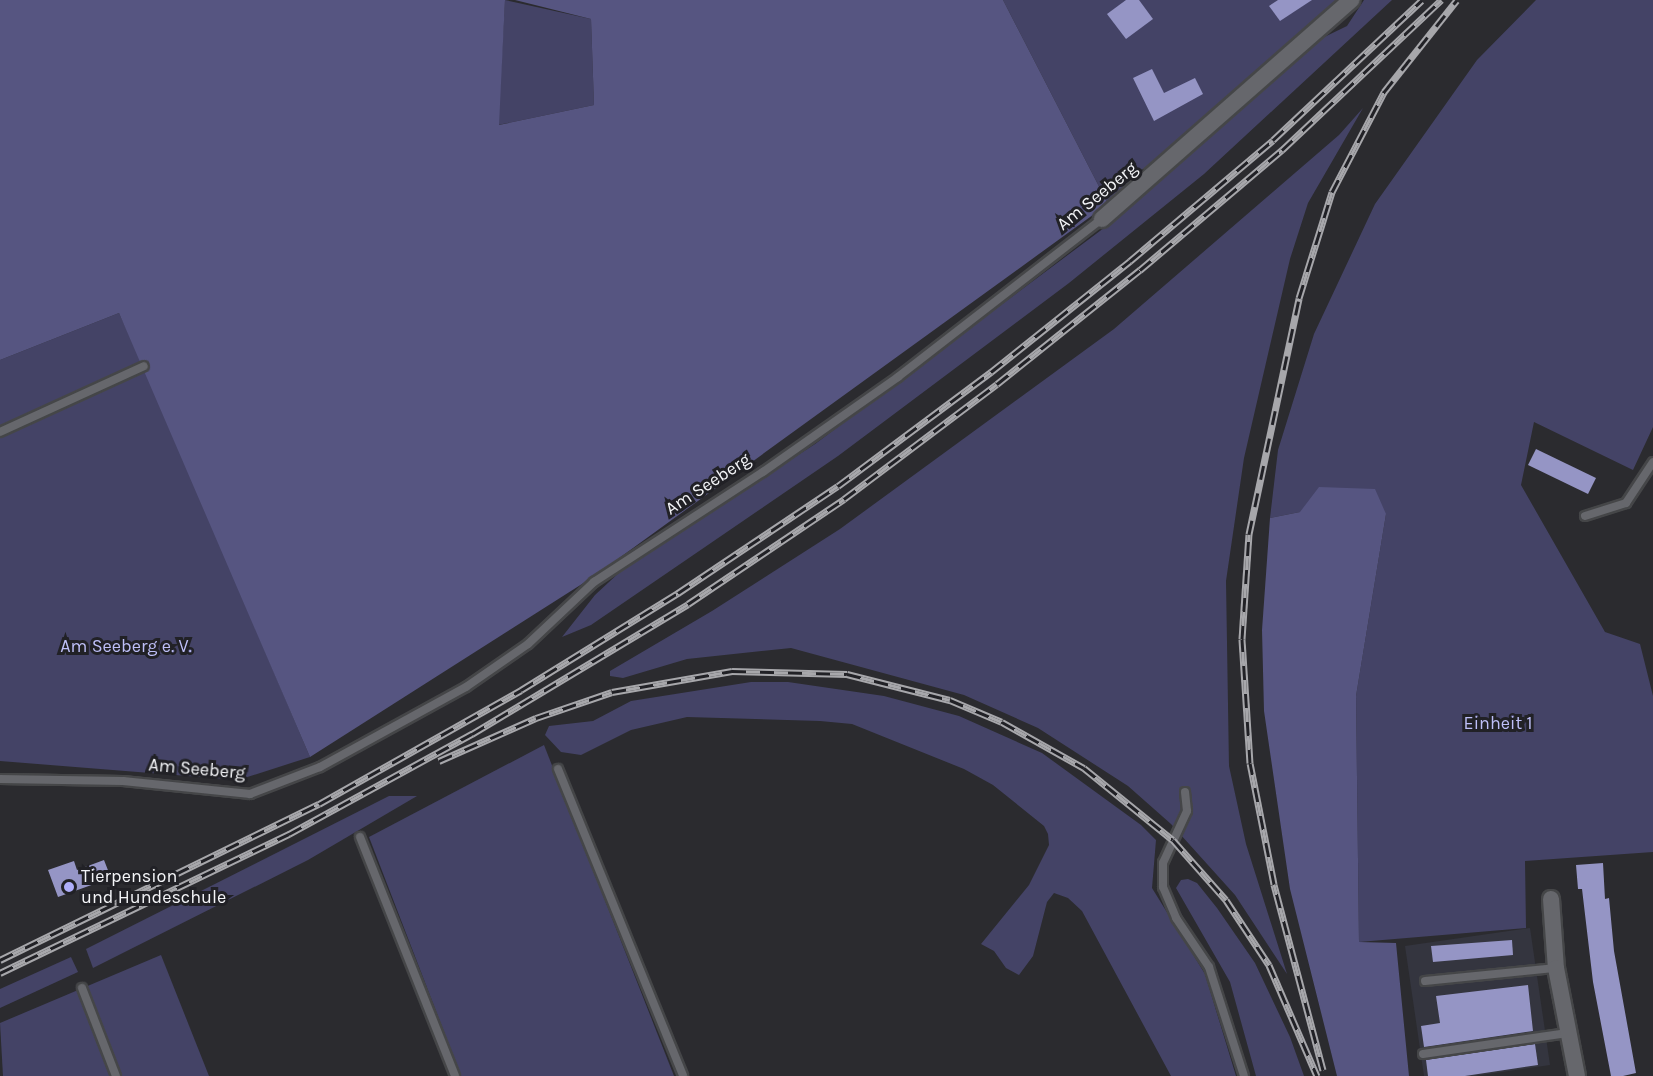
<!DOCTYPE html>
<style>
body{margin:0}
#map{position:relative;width:1653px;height:1076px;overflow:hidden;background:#2b2b2f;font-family:Karla,sans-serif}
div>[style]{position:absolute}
.built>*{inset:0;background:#34353f}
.green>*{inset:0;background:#444366}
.forest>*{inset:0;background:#565581}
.building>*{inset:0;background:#9595c5}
.roads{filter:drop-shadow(2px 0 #454648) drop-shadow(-2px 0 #454648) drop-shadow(0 2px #454648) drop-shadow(0 -2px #454648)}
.lane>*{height:8px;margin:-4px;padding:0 4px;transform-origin:4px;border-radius:4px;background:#66676c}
.street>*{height:16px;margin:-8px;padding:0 8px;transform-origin:8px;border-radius:8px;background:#66676c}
.rail>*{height:7px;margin-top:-3.5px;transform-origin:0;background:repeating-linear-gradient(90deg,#212126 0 14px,#a7a7ab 0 28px);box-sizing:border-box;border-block:2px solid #a7a7ab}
.dots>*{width:16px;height:16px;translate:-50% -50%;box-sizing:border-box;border:3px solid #212126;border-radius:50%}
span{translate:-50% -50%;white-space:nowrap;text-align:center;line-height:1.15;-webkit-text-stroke:6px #212126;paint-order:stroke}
.street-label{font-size:18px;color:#f4f5f8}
.park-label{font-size:18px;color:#bebff8}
.poi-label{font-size:18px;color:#f4f5f8}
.left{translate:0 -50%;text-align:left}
</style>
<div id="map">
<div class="built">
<i style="clip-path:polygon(1530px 928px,1550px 1065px,1474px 1076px,1424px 1076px,1405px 946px)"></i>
</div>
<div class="green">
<i style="clip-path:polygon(505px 0,591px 19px,594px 105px,498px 125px)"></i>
<i style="clip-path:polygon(1003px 0,1336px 0,1108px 204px)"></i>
<i style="clip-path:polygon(1364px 0,1392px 0,1204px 174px,1069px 283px,838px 456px,591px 625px,562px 637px,595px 595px,623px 569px,815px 444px,1120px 216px,1314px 42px,1347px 26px)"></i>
<i style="clip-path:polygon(1536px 0,1653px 0,1653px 427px,1633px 470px,1534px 422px,1521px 485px,1605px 632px,1640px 644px,1653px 696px,1653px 852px,1525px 861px,1526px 928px,1359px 942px,1356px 696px,1386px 514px,1300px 512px,1270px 518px,1278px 450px,1314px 334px,1375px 204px,1477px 60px)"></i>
<i style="clip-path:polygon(1363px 108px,1308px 203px,1290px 259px,1244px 458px,1226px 581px,1229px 766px,1246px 844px,1287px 974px,1235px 895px,1171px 824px,1128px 786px,1038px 728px,964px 695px,791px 648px,687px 659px,623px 678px,610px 676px,610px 671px,712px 611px,840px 529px,1114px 329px,1339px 135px)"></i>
<i style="clip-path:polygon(119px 313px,144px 366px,310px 757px,238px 780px,0 761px,0 360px)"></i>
<i style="clip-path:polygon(751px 682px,788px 682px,884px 696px,959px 716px,1042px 753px,1141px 825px,1156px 840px,1152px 888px,1205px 974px,1236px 1076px,1171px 1076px,1082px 911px,1068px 898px,1054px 893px,1047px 902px,1033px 956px,1019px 975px,1006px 968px,994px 951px,981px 944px,1029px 885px,1049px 845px,1048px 834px,1044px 826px,993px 785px,964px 769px,852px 724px,820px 721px,687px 717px,631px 730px,581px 755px,561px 752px,545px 735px,549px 726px,593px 721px,631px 701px)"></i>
<i style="clip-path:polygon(544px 745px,674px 1076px,461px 1076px,369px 837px)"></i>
<i style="clip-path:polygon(389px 796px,417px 796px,308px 860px,93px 968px,86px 949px)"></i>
<i style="clip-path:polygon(1188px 879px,1197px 883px,1217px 908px,1255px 963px,1290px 1037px,1304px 1076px,1256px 1076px,1230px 982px,1176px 888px,1181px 880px)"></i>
<i style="clip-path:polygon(161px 955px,209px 1076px,3px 1076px,0 1023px)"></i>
<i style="clip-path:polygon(71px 957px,78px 972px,0 1008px,0 989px)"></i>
</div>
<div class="forest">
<i style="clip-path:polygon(0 0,505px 0,499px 125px,594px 105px,591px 19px,515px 0,1003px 0,1108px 204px,593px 577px,310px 757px,119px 313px,0 360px)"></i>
<i style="clip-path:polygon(1319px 487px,1375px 489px,1386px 514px,1356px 696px,1359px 942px,1396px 943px,1409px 1076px,1337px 1076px,1290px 889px,1264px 711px,1262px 630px,1270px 518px,1300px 512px)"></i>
</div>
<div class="building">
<i style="clip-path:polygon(1126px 0,1139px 0,1153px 19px,1126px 39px,1107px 14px)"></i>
<i style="clip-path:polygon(1278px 0,1312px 0,1280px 21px,1269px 6px)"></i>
<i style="clip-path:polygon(1152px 69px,1164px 93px,1195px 78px,1203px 94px,1154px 121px,1133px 78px)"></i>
<i style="clip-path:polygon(1536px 449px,1596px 478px,1588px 494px,1528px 465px)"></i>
<i style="clip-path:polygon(104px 860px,111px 878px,58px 897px,48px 870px,74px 861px,77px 870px)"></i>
<i style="clip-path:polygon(1603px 863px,1605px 899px,1609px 898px,1614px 951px,1636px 1073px,1623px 1076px,1611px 1076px,1593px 982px,1582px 889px,1578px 889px,1576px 865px)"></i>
<i style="clip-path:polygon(1512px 940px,1513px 955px,1433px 962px,1431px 946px)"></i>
<i style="clip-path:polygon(1528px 985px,1533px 1031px,1424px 1047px,1421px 1026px,1440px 1023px,1436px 996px)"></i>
<i style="clip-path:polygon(1535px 1044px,1538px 1065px,1465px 1076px,1428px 1076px,1426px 1060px)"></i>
</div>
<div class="roads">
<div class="lane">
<i style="left:0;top:432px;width:158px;rotate:-24.6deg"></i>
<i style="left:1585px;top:516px;width:43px;rotate:-17.6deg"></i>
<i style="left:1626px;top:503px;width:49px;rotate:-56.6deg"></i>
<i style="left:558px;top:769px;width:331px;rotate:67.8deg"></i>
<i style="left:0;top:779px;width:123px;rotate:0.9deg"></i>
<i style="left:123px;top:781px;width:128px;rotate:5.8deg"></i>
<i style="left:250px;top:794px;width:75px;rotate:-21.1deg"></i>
<i style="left:320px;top:767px;width:166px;rotate:-28.7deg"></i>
<i style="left:466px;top:687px;width:75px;rotate:-34.7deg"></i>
<i style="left:528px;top:644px;width:91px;rotate:-43.2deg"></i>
<i style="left:594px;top:582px;width:202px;rotate:-33.1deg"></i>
<i style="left:763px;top:472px;width:165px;rotate:-35.1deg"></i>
<i style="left:898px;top:377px;width:258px;rotate:-37.8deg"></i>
<i style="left:1185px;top:792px;width:19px;rotate:84deg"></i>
<i style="left:1187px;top:811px;width:57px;rotate:114.8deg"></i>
<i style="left:1163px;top:863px;width:24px;rotate:90deg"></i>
<i style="left:1163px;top:887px;width:34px;rotate:67deg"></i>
<i style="left:1176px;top:918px;width:59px;rotate:56deg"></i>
<i style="left:1209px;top:967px;width:114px;rotate:72.2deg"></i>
<i style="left:360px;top:837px;width:257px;rotate:68.3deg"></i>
<i style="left:1425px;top:981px;width:132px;rotate:-5.7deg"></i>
<i style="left:82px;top:988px;width:94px;rotate:68.9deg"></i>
<i style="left:1423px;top:1054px;width:146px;rotate:-8.3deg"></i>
</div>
<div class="street">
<i style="left:1102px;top:219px;width:332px;rotate:-41.3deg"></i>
<i style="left:1551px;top:899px;width:69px;rotate:85.9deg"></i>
<i style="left:1556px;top:968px;width:110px;rotate:79deg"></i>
</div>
</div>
<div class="rail">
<i style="left:439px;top:761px;width:106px;rotate:-23.9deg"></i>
<i style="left:536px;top:718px;width:80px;rotate:-18.9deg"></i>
<i style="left:612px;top:692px;width:122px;rotate:-9.9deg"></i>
<i style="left:732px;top:671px;width:115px;rotate:1.5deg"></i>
<i style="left:847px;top:674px;width:106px;rotate:14.2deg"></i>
<i style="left:950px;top:700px;width:56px;rotate:22.9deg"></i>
<i style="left:1002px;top:722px;width:94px;rotate:29.3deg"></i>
<i style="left:1084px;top:768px;width:114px;rotate:39deg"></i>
<i style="left:1173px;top:840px;width:80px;rotate:48.5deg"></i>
<i style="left:1226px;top:900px;width:78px;rotate:56.5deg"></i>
<i style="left:1269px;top:965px;width:121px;rotate:66.6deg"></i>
<i style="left:0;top:960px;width:355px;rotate:-26.1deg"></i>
<i style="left:319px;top:804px;width:232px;rotate:-29.4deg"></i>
<i style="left:521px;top:690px;width:185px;rotate:-31.7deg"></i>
<i style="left:678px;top:593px;width:192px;rotate:-33.8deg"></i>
<i style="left:838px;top:486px;width:191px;rotate:-36.7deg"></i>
<i style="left:991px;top:372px;width:178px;rotate:-38.6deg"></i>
<i style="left:1130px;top:261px;width:187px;rotate:-40.2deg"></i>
<i style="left:1273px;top:140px;width:204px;rotate:-43.2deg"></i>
<i style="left:0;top:973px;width:321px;rotate:-25.7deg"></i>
<i style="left:289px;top:834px;width:209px;rotate:-28.7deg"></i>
<i style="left:472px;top:734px;width:252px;rotate:-31deg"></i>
<i style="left:688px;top:604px;width:188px;rotate:-33.9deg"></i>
<i style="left:844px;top:499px;width:191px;rotate:-36.9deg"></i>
<i style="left:997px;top:384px;width:183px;rotate:-38.6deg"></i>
<i style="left:1140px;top:270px;width:186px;rotate:-40.2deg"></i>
<i style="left:1282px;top:150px;width:219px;rotate:-43.3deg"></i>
<i style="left:1323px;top:1070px;width:192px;rotate:-104.8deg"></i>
<i style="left:1274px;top:884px;width:123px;rotate:-101.2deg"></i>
<i style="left:1250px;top:763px;width:124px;rotate:-93.7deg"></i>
<i style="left:1242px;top:639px;width:105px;rotate:-86.2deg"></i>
<i style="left:1249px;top:534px;width:241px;rotate:-78deg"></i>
<i style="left:1299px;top:298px;width:111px;rotate:-72.7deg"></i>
<i style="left:1332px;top:192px;width:113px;rotate:-62.5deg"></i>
<i style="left:1384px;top:92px;width:117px;rotate:-51.6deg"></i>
</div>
<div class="dots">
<i style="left:69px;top:887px;background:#afaefa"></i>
</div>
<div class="street-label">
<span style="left:1097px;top:196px;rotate:-39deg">Am Seeberg</span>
<span style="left:708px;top:484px;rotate:-33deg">Am Seeberg</span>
<span style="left:197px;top:769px;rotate:5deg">Am Seeberg</span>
</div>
<div class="park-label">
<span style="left:126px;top:646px">Am Seeberg e. V.</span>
<span style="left:1498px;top:723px">Einheit 1</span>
</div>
<div class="poi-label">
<span class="left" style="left:81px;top:887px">Tierpension<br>und Hundeschule</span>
</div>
</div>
